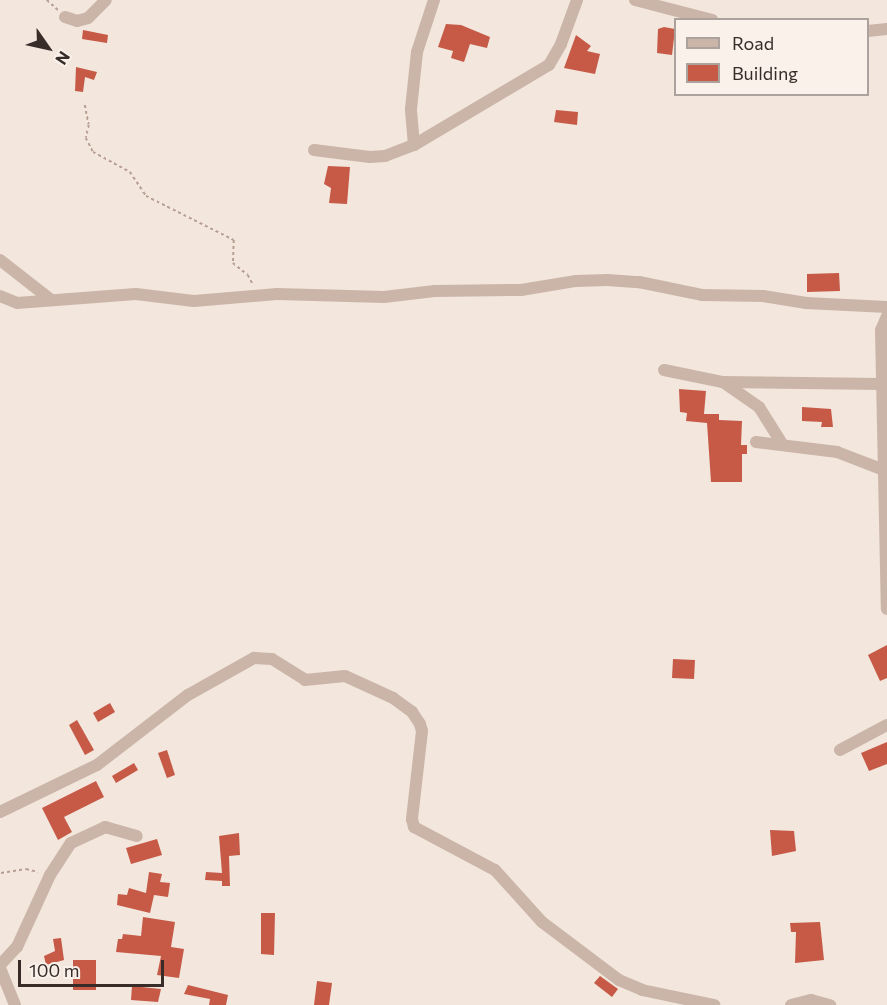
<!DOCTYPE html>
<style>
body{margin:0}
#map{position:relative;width:887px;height:1005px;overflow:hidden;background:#f2e6dd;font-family:Commissioner,sans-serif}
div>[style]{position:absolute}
.building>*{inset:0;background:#c65a47}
.path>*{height:1.5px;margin-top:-0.75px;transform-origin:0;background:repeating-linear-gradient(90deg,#b79f93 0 3px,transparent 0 6px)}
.minor>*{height:12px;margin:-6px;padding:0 6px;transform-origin:6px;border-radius:6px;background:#cbb5a9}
span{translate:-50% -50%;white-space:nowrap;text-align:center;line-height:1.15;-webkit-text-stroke:6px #faf1ea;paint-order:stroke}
.legend{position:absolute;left:674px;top:18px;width:195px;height:78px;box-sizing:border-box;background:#faf1ea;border:2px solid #aca29d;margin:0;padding:8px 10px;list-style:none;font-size:18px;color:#382c29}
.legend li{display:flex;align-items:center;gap:12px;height:30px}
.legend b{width:30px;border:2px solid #aca29d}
.north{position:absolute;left:18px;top:18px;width:60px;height:60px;-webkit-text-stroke:4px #faf1ea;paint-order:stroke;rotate:124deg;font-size:16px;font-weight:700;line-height:24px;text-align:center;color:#382c29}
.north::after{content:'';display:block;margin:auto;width:21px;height:27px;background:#382c29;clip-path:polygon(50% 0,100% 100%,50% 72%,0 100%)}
.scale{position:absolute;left:18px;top:960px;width:146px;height:27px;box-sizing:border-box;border:3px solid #382c29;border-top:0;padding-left:8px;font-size:18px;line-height:21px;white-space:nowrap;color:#382c29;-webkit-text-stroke:4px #faf1ea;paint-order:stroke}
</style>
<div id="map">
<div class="building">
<i style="clip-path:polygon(446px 24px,461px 25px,490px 37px,487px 48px,470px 44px,464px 62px,451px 58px,453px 51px,438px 47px)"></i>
<i style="clip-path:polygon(664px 27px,675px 29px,672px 55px,657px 53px,658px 29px)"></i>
<i style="clip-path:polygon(83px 30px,108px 35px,107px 43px,82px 39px)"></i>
<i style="clip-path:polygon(576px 35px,591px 46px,587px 51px,600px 54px,595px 74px,564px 68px)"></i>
<i style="clip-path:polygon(76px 67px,97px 72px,94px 80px,85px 77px,83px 92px,75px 91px)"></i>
<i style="clip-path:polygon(556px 110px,578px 112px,577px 125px,554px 122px)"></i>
<i style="clip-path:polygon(328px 166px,350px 167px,347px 204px,329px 203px,331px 188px,324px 184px)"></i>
<i style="clip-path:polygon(839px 273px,840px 291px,807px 292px,807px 274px)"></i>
<i style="clip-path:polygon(679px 389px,706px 391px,704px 414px,719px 414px,719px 420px,742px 421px,741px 445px,747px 445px,747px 454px,742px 454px,742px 482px,711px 482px,707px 423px,686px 421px,687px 413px,680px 412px)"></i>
<i style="clip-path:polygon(802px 407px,831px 409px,833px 427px,821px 427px,822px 422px,802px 421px)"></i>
<i style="clip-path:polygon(887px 645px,887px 678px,880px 681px,868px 655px)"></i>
<i style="clip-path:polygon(673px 659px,695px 660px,694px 679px,672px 678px)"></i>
<i style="clip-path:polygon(110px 703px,115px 712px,98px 722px,93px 713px)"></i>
<i style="clip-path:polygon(77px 720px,94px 750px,85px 755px,69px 725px)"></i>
<i style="clip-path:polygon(887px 742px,887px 764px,869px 771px,861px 753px)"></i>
<i style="clip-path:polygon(167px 750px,175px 775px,167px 778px,158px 753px)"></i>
<i style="clip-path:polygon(134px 763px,138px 770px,116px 783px,112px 776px)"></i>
<i style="clip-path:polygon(96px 781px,104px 797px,64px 817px,72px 832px,58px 840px,42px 808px)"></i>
<i style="clip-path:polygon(770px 830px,794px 831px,796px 851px,772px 856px)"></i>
<i style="clip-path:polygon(239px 833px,240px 855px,229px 856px,230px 886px,222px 886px,222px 881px,205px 880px,206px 872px,222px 873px,219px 836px)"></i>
<i style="clip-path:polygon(157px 839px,162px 855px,131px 864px,126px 848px)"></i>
<i style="clip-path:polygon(149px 872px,162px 874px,160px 882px,170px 883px,168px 897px,154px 895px,150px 913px,117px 905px,118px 894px,127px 895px,129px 888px,146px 893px)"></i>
<i style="clip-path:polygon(261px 913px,275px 913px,274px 955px,261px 954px)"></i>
<i style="clip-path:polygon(143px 917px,175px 922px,171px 947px,184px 949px,179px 978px,157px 975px,161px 956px,116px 952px,118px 939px,122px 939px,123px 934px,141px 936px)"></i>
<i style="clip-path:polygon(820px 922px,824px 960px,795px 963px,796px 932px,791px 932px,790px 923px)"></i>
<i style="clip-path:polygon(61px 938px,64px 960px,46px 965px,44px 956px,55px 951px,53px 939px)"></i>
<i style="clip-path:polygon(73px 960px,96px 960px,96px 990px,73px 990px)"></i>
<i style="clip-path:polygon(600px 976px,618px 989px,612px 997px,594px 983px)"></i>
<i style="clip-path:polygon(317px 981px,332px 983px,329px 1005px,314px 1005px)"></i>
<i style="clip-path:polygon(188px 985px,228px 995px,226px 1005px,209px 1005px,210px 999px,184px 994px)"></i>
<i style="clip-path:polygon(132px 986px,161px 989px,158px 1002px,131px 1000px)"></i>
</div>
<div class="path">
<i style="left:47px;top:0;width:15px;rotate:42deg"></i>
<i style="left:85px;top:105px;width:20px;rotate:79deg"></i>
<i style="left:89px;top:125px;width:13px;rotate:103deg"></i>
<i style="left:86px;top:138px;width:16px;rotate:63deg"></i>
<i style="left:93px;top:152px;width:42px;rotate:28.4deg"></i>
<i style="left:130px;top:172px;width:29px;rotate:56deg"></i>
<i style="left:146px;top:196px;width:98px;rotate:26.6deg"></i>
<i style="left:234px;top:240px;width:23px;rotate:92deg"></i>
<i style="left:233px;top:263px;width:19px;rotate:39deg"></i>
<i style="left:248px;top:275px;width:11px;rotate:63deg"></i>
<i style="left:1px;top:873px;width:25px;rotate:-9deg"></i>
<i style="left:26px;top:869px;width:12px;rotate:14deg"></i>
</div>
<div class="minor">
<i style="left:635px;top:0;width:80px;rotate:14.6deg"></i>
<i style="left:65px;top:17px;width:13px;rotate:18deg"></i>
<i style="left:77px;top:21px;width:11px;rotate:-15deg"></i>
<i style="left:88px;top:18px;width:25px;rotate:-45deg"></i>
<i style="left:868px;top:31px;width:19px;rotate:-6deg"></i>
<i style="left:414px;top:145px;width:157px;rotate:-30.7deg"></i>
<i style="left:549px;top:65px;width:24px;rotate:-60deg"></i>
<i style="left:561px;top:44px;width:47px;rotate:-70deg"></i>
<i style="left:314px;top:150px;width:56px;rotate:7.1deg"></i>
<i style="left:370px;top:157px;width:15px;rotate:-4deg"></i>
<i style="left:385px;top:156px;width:31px;rotate:-21deg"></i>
<i style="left:414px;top:145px;width:36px;rotate:-95deg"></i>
<i style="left:411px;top:109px;width:57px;rotate:-84deg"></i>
<i style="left:417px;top:52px;width:55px;rotate:-71.9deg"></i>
<i style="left:0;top:260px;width:63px;rotate:38deg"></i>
<i style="left:0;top:296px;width:18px;rotate:22deg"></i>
<i style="left:17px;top:303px;width:119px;rotate:-4.3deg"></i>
<i style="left:136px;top:294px;width:58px;rotate:6.9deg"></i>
<i style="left:194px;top:301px;width:83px;rotate:-4.8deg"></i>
<i style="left:277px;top:294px;width:107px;rotate:1.6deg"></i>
<i style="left:384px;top:297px;width:51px;rotate:-6.7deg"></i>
<i style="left:435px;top:291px;width:86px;rotate:-0.7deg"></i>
<i style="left:521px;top:290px;width:56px;rotate:-9.3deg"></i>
<i style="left:576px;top:281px;width:31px;rotate:-2deg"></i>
<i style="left:607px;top:280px;width:32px;rotate:4deg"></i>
<i style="left:639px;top:282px;width:64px;rotate:11.7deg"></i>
<i style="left:702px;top:295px;width:61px;rotate:0.9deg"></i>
<i style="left:763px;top:296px;width:44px;rotate:9.2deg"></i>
<i style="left:806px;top:303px;width:81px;rotate:2.8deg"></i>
<i style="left:887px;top:316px;width:15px;rotate:113deg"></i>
<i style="left:881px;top:330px;width:279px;rotate:88.8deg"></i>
<i style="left:664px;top:370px;width:59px;rotate:11.7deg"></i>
<i style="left:722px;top:382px;width:160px;rotate:0.7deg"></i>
<i style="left:723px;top:382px;width:44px;rotate:34.8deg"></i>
<i style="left:759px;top:407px;width:41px;rotate:57.8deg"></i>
<i style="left:756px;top:442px;width:82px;rotate:7deg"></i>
<i style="left:837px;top:452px;width:47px;rotate:21.1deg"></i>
<i style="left:840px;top:750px;width:53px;rotate:-28deg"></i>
<i style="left:0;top:812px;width:108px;rotate:-25.9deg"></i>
<i style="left:97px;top:765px;width:115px;rotate:-37.6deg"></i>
<i style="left:188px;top:695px;width:76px;rotate:-29.3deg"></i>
<i style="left:254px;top:658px;width:18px;rotate:3deg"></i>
<i style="left:272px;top:659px;width:39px;rotate:32deg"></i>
<i style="left:305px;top:680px;width:40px;rotate:-5.7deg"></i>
<i style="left:345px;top:676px;width:53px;rotate:24.6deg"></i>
<i style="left:393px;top:698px;width:24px;rotate:36deg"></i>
<i style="left:412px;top:712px;width:14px;rotate:56deg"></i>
<i style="left:420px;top:724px;width:7px;rotate:74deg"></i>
<i style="left:422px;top:731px;width:89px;rotate:96.5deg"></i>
<i style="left:412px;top:819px;width:8px;rotate:76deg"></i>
<i style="left:414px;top:827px;width:92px;rotate:28deg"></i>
<i style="left:495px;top:870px;width:70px;rotate:47.9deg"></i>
<i style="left:542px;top:922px;width:96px;rotate:37deg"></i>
<i style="left:619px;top:980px;width:25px;rotate:23deg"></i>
<i style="left:642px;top:990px;width:74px;rotate:11.8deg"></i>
<i style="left:0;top:965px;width:25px;rotate:-47deg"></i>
<i style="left:17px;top:947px;width:79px;rotate:-65.4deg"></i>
<i style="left:50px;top:875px;width:38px;rotate:-57deg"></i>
<i style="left:71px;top:843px;width:38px;rotate:-25deg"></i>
<i style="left:105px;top:827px;width:33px;rotate:16deg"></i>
<i style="left:0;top:968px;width:40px;rotate:68deg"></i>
<i style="left:791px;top:1005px;width:21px;rotate:-14deg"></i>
<i style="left:811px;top:1000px;width:20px;rotate:15deg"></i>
</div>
<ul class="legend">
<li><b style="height:8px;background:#cbb5a9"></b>Road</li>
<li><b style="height:16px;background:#c65a47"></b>Building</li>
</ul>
<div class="north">N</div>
<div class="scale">100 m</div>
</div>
